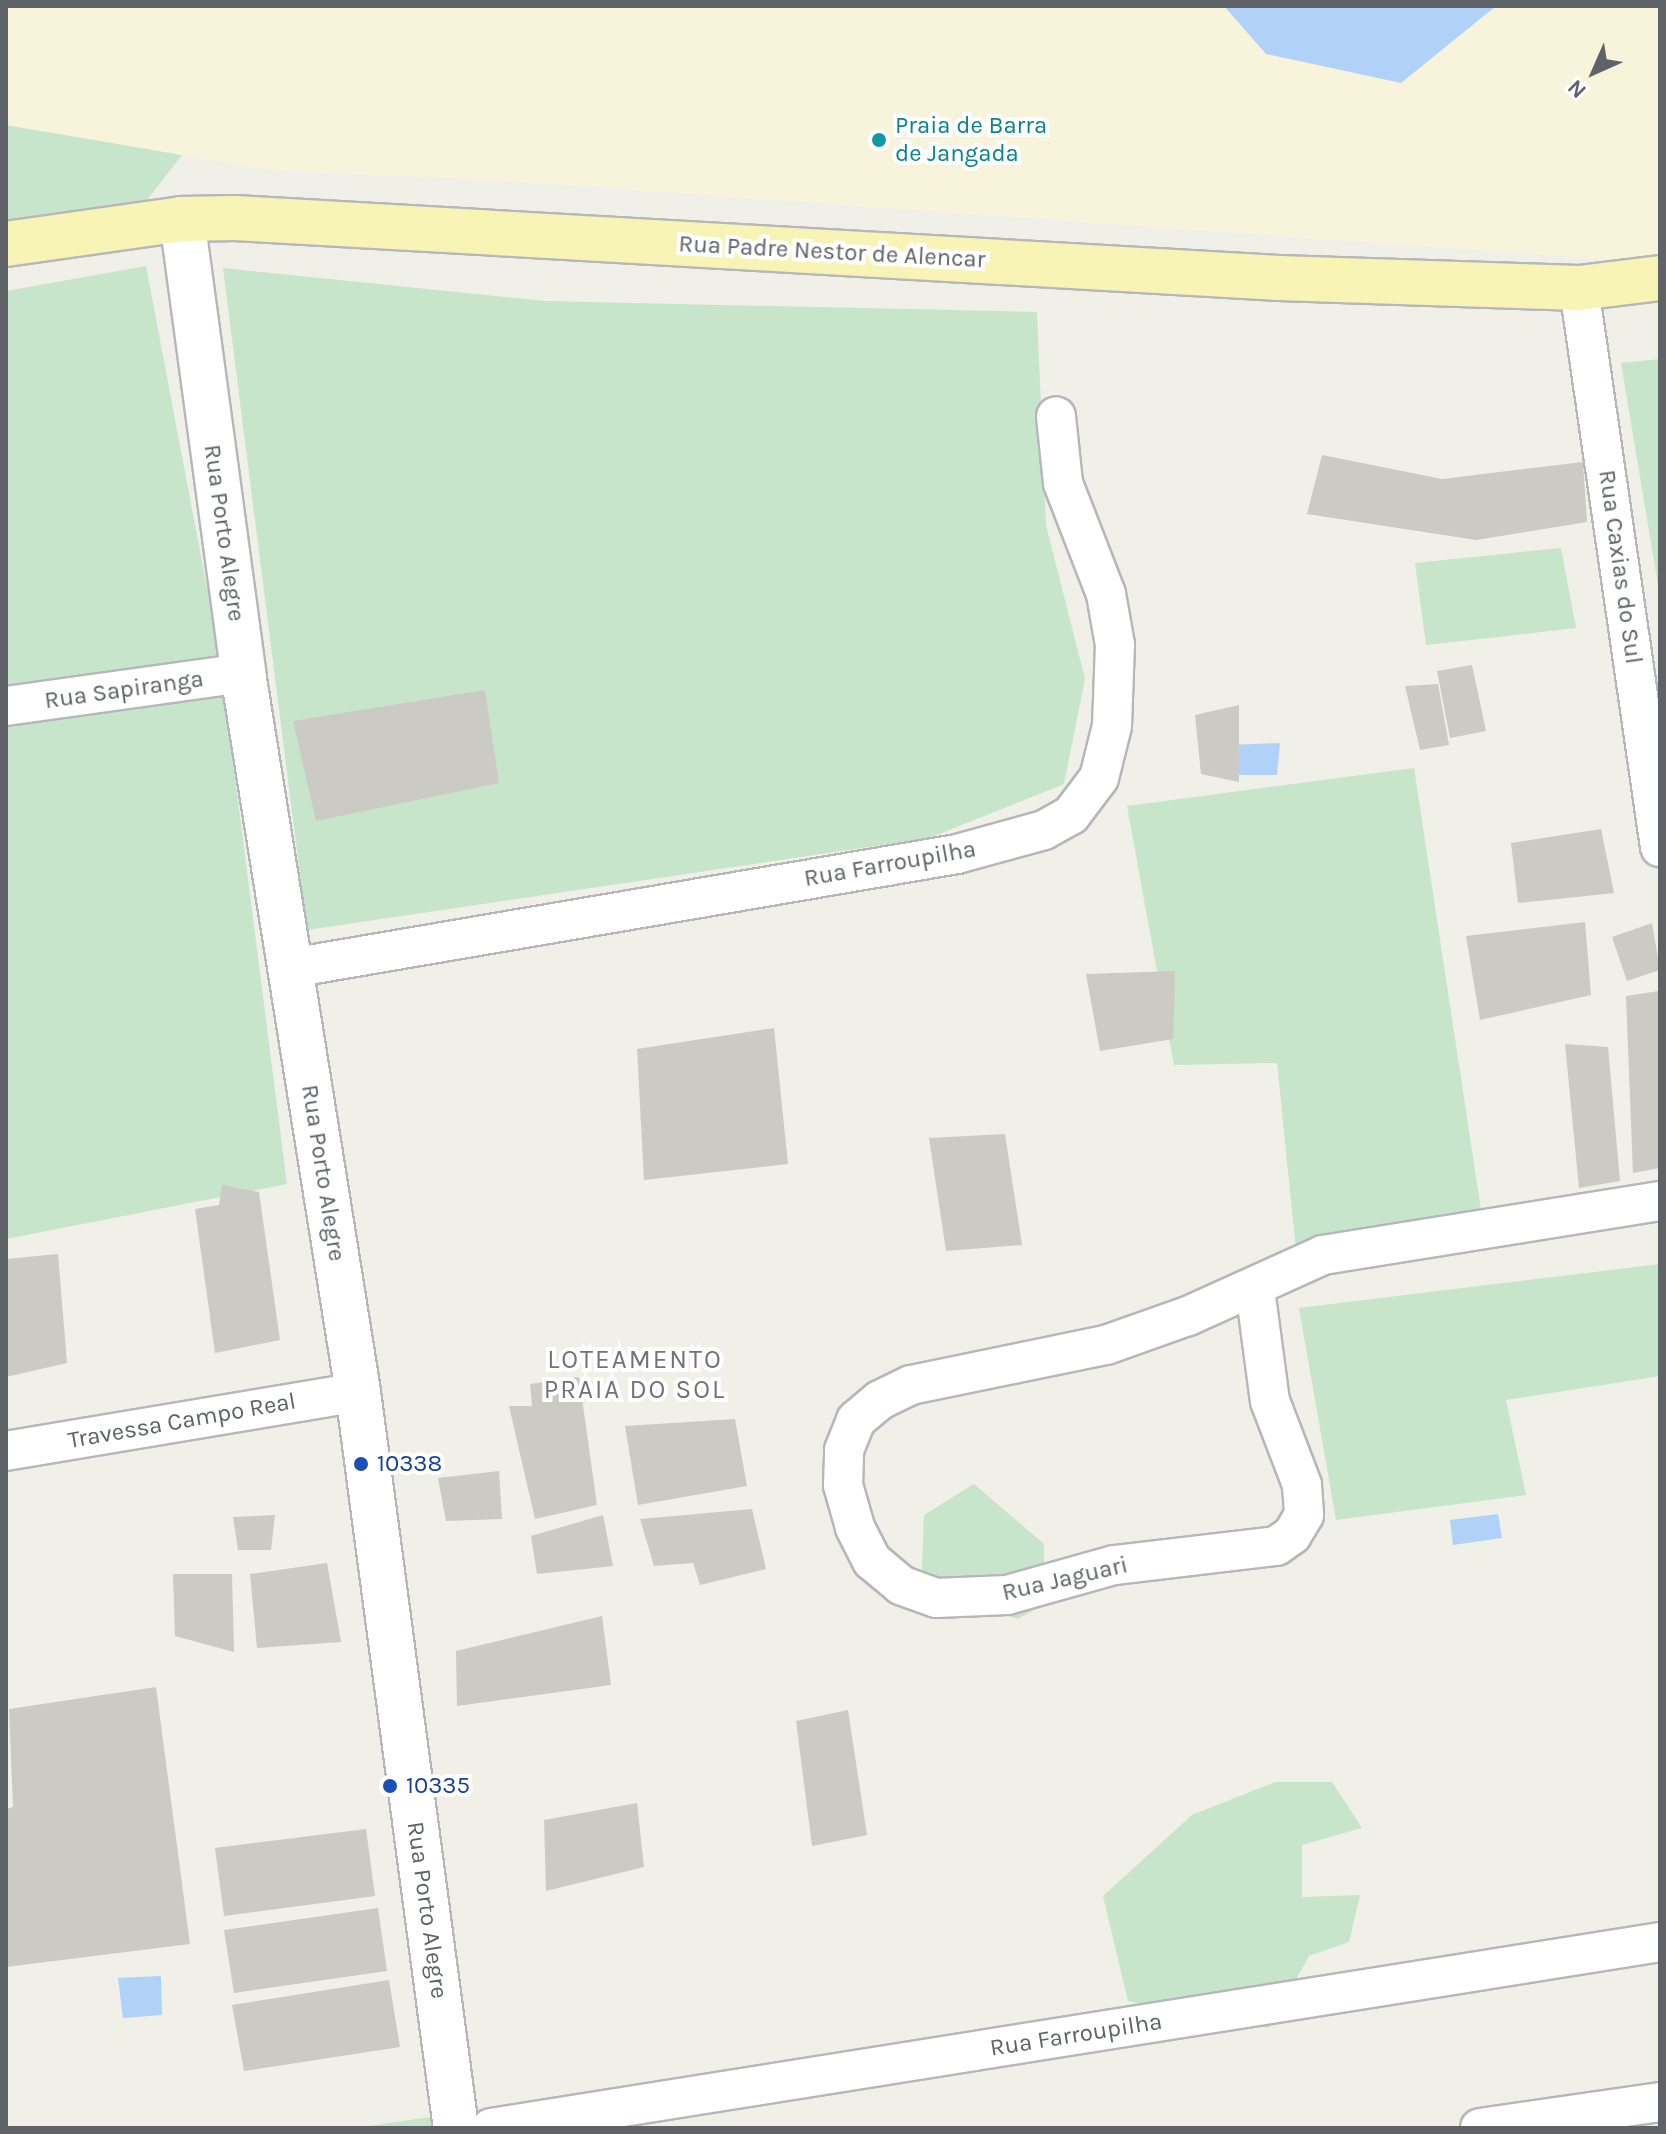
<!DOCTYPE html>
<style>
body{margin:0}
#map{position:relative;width:1666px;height:2134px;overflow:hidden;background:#f0efe8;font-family:Karla,sans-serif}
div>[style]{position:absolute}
.green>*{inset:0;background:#c7e5ca}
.sand>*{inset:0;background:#f8f4db}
.water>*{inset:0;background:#b0d1f8}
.building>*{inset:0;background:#cccac4}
.roads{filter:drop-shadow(2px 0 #b5b7bb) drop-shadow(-2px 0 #b5b7bb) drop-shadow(0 2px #b5b7bb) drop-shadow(0 -2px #b5b7bb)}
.minor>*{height:38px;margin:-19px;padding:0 19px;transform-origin:19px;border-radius:19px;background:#fff}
.tertiary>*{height:44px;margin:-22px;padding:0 22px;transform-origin:22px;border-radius:22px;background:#fff}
.primary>*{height:44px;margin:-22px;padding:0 22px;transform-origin:22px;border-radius:22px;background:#f8f4b5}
.dots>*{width:22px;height:22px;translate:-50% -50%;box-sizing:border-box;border:4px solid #fff;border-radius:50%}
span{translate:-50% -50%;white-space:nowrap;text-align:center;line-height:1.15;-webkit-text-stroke:8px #fff;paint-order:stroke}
.culture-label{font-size:24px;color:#0d838f}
.left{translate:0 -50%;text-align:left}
.street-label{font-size:24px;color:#5f6267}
.transit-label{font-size:24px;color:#164399}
.neighbourhood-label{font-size:26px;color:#707479;letter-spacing:2px}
.frame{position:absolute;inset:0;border:8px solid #5f6267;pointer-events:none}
.north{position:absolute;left:1554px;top:32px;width:80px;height:80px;-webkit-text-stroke:6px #fff;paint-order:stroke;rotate:225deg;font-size:22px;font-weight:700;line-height:32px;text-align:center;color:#5f6267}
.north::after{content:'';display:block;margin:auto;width:28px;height:36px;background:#5f6267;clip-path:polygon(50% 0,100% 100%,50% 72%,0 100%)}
</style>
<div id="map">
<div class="green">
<i style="clip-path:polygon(6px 125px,13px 125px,182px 155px,147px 200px,6px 224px)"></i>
<i style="clip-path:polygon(146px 266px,219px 652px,287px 1184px,6px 1239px,6px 291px)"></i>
<i style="clip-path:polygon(223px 268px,544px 301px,1037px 312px,1046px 525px,1085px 679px,1064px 784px,929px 838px,307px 930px)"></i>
<i style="clip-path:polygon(1660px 359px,1660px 597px,1621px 363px)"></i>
<i style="clip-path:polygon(1561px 548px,1576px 628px,1426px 645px,1415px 563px)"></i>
<i style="clip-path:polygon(1414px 768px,1481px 1210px,1296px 1250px,1277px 1063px,1174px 1065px,1127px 806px)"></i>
<i style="clip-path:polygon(1660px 1264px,1660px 1376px,1506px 1400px,1526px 1495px,1336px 1520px,1299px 1308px)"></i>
<i style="clip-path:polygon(974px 1484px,1044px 1544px,1044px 1604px,1018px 1619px,921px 1592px,924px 1515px)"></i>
<i style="clip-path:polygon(1275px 1782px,1332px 1782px,1362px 1828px,1302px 1845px,1302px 1897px,1360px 1895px,1349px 1942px,1309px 1956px,1269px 2028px,1128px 2001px,1103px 1896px,1192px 1815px)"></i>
<i style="clip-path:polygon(437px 2116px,438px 2128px,356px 2128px)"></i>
</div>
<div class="sand">
<i style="clip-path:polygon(6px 6px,1224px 6px,1266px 54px,1492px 13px,1496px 6px,1660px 6px,1660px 253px,1619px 260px,479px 179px,277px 171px,6px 125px)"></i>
</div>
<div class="water">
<i style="clip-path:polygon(1224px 6px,1496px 6px,1401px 83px,1266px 54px)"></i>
<i style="clip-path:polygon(1280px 743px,1277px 775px,1229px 775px,1229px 745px)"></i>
<i style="clip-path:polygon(1498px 1514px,1502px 1538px,1453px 1545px,1450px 1520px)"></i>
<i style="clip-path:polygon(161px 1976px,162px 2015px,123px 2018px,118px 1978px)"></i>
</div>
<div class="building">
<i style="clip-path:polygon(1322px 455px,1442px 479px,1583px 462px,1587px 522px,1476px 540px,1307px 514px)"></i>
<i style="clip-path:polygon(1472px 665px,1486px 731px,1450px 738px,1437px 671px)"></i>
<i style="clip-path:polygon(1438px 684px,1449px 745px,1420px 750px,1405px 686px)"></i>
<i style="clip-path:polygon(485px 690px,499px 783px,316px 821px,293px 721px)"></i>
<i style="clip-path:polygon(1239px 705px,1239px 782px,1201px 774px,1195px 715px)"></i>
<i style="clip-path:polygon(1601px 829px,1614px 893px,1518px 903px,1511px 843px)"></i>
<i style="clip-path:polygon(1585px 922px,1591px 995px,1480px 1020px,1466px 936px)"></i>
<i style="clip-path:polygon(1652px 923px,1660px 970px,1627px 981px,1612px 937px)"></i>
<i style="clip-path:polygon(1175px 971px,1173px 1039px,1100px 1051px,1086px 974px)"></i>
<i style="clip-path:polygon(1659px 991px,1660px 1168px,1633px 1173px,1626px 996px)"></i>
<i style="clip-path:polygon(774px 1028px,788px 1164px,644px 1180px,637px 1049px)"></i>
<i style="clip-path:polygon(1565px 1044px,1608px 1047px,1620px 1181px,1579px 1188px)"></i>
<i style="clip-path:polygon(1005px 1134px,1022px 1245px,946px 1251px,929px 1138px)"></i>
<i style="clip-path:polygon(222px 1185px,259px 1192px,280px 1340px,215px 1353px,195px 1209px,219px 1205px)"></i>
<i style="clip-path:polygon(58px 1254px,67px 1363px,6px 1377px,6px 1259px)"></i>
<i style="clip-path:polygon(579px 1377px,597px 1505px,535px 1519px,509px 1406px,532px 1406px,530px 1384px)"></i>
<i style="clip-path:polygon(735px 1419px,747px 1486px,638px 1505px,625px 1426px)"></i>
<i style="clip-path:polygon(499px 1471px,502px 1519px,446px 1521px,438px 1478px)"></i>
<i style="clip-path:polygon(752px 1509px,766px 1569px,700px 1585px,693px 1563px,654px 1566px,640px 1519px)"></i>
<i style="clip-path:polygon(275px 1515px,271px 1550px,238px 1550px,233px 1517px)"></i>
<i style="clip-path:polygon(603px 1515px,613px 1566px,537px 1574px,531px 1536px)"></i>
<i style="clip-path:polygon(327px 1563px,341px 1642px,257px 1648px,250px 1574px)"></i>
<i style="clip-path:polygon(173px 1574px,232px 1574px,234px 1652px,175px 1636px)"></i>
<i style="clip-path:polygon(602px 1616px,611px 1685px,457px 1706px,456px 1651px)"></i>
<i style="clip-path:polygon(156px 1687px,190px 1944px,6px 1967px,6px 1809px,13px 1807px,9px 1709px)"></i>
<i style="clip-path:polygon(848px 1710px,867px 1835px,812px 1846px,796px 1721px)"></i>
<i style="clip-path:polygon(637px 1803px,644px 1867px,546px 1891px,544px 1820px)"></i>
<i style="clip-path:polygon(366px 1829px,375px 1896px,224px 1916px,215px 1848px)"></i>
<i style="clip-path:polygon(378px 1908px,387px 1971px,234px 1993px,224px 1930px)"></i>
<i style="clip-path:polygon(389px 1980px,400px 2047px,244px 2071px,232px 2005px)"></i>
</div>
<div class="roads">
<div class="minor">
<i style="left:1579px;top:288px;width:565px;rotate:81.76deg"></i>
<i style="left:6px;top:706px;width:239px;rotate:-7.9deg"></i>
<i style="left:291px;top:968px;width:676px;rotate:-9.71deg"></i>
<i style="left:957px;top:854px;width:90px;rotate:-15.4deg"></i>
<i style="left:1044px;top:830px;width:31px;rotate:-29deg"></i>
<i style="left:1071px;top:815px;width:46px;rotate:-52.9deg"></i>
<i style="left:1099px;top:778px;width:54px;rotate:-76deg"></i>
<i style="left:1112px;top:726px;width:81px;rotate:-87.9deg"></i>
<i style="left:1115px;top:645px;width:52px;rotate:-100deg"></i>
<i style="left:1106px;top:594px;width:119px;rotate:-111.2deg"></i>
<i style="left:1063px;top:483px;width:67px;rotate:-96deg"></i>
<i style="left:1255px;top:1289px;width:113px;rotate:82.4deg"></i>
<i style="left:1270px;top:1401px;width:90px;rotate:69.1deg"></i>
<i style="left:1302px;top:1485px;width:30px;rotate:86deg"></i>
<i style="left:1304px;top:1515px;width:23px;rotate:121deg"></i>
<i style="left:1292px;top:1535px;width:19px;rotate:145deg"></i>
<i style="left:1276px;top:1546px;width:163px;rotate:173.3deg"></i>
<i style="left:1114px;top:1565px;width:111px;rotate:164.3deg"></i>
<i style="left:1007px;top:1595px;width:71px;rotate:177.6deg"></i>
<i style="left:936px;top:1598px;width:37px;rotate:-160deg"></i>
<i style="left:901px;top:1585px;width:38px;rotate:-140deg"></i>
<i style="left:872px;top:1561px;width:38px;rotate:-117deg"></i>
<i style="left:855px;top:1527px;width:44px;rotate:-105.9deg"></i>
<i style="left:843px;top:1485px;width:35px;rotate:-88deg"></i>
<i style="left:844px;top:1450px;width:32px;rotate:-68deg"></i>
<i style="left:856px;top:1420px;width:31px;rotate:-40deg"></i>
<i style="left:880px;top:1400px;width:34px;rotate:-26deg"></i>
<i style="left:911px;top:1385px;width:199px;rotate:-11.6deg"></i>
<i style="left:1106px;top:1345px;width:87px;rotate:-19.5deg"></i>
<i style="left:1188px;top:1316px;width:148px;rotate:-24.3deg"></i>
<i style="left:1323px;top:1255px;width:341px;rotate:-9.1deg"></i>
<i style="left:6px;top:1451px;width:357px;rotate:-9.5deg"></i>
<i style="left:491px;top:2128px;width:1184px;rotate:-9.04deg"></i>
<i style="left:1480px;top:2128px;width:182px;rotate:-8.2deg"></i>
</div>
<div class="tertiary">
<i style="left:182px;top:219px;width:458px;rotate:82.3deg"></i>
<i style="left:243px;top:673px;width:728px;rotate:80.91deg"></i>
<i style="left:358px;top:1392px;width:742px;rotate:82.42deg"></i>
</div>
<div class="primary">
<i style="left:6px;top:244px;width:178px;rotate:-8.1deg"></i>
<i style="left:182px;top:219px;width:53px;rotate:-1.1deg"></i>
<i style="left:235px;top:218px;width:1046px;rotate:3.29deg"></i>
<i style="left:1279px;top:278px;width:300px;rotate:1.9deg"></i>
<i style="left:1579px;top:288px;width:82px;rotate:-7deg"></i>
</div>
</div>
<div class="dots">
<i style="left:879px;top:140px;background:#0f9aa8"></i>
<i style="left:361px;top:1464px;background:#1a4fb4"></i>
<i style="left:390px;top:1786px;background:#1a4fb4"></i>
</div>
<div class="culture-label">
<span class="left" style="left:895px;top:140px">Praia de Barra<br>de Jangada</span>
</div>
<div class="street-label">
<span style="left:832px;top:252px;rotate:3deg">Rua Padre Nestor de Alencar</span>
<span style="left:224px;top:533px;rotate:82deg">Rua Porto Alegre</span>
<span style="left:1620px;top:567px;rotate:82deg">Rua Caxias do Sul</span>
<span style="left:124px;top:690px;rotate:-8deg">Rua Sapiranga</span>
<span style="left:890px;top:864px;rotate:-10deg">Rua Farroupilha</span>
<span style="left:323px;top:1173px;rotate:81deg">Rua Porto Alegre</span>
<span style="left:182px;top:1421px;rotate:-10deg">Travessa Campo Real</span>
<span style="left:1065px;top:1579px;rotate:-13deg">Rua Jaguari</span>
<span style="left:427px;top:1910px;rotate:82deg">Rua Porto Alegre</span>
<span style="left:1076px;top:2035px;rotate:-9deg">Rua Farroupilha</span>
</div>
<div class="transit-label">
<span class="left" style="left:377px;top:1464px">10338</span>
<span class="left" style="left:406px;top:1786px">10335</span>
</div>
<div class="neighbourhood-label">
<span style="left:635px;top:1375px">LOTEAMENTO<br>PRAIA DO SOL</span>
</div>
<div class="frame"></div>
<div class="north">N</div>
</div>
